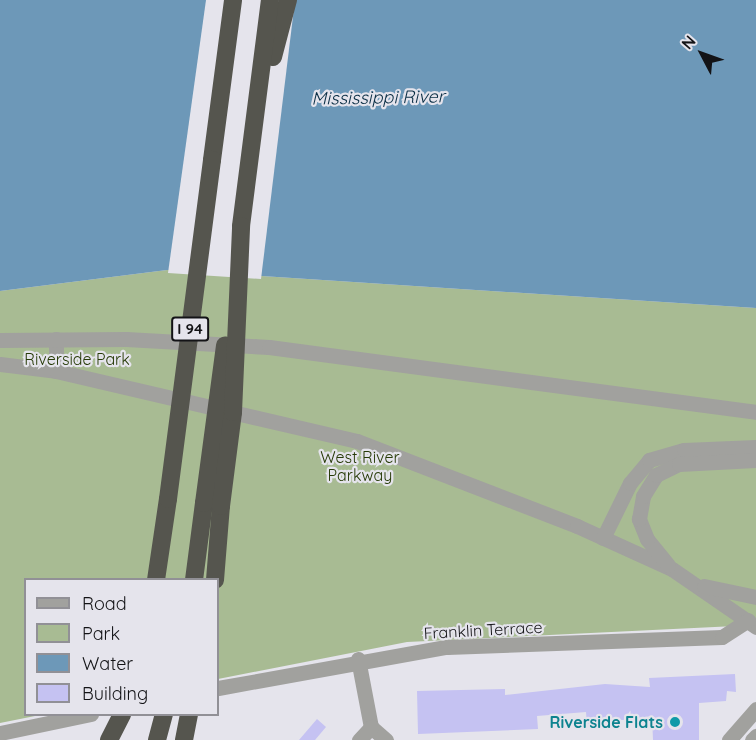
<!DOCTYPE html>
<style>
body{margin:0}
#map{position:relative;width:756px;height:740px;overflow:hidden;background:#e5e4ec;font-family:Quicksand,sans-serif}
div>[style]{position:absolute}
.green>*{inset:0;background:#a8bb93}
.water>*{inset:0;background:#6d98b8}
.pier>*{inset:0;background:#e5e4ec}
.building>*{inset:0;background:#c5c2f2}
.minor>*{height:15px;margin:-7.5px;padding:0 7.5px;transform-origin:7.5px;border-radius:7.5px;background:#a1a19e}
.highway>*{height:18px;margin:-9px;padding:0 9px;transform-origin:9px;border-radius:9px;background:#55554e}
.highway-bridge>*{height:18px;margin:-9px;padding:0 9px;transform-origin:9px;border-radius:9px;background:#55554e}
.dots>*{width:16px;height:16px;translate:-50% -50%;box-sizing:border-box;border:3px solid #e5e4ec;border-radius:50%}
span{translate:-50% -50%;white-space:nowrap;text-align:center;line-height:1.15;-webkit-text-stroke:4.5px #e5e4ec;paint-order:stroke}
.shield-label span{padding:2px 4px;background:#e5e4ec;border:2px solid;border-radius:4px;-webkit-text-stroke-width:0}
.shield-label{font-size:15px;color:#131316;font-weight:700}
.park-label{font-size:16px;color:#273b07}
.street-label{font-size:16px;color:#131316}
.culture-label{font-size:16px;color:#0d838f;font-weight:700}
.right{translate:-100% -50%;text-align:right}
.water-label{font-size:18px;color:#0a2e45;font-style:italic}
.legend{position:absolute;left:24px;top:578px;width:195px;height:138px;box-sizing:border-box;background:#e5e4ec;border:2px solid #919096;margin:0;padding:8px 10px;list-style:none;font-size:18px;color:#131316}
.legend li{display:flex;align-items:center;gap:12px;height:30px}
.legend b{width:30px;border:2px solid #919096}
.north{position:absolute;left:672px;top:24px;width:60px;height:60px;-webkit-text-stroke:4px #e5e4ec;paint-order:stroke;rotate:311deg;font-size:16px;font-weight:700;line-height:24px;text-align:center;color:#131316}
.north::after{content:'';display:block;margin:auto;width:21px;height:27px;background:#131316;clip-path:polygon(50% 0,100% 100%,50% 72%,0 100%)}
</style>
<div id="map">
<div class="green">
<i style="clip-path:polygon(167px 270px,756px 308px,756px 625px,407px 642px,218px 679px,218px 580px,26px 580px,26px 714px,40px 715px,0 723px,0 291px)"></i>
</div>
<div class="water">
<i style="clip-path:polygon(0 0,756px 0,756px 308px,167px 270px,0 291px)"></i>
</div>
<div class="pier">
<i style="clip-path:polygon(206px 0,295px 0,261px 279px,168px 273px)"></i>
</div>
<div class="building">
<i style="clip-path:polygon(735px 674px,736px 692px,727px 691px,726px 701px,699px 703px,699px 740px,653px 740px,652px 716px,587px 725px,586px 712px,537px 716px,538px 729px,418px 734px,417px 691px,505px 689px,505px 695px,605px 684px,650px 687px,649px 678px)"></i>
<i style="clip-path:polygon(317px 719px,326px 727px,315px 740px,299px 740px)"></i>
</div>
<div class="minor">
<i style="left:56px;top:339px;width:32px;rotate:90deg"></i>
<i style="left:0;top:340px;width:126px;rotate:-0.5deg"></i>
<i style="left:126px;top:339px;width:143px;rotate:3.2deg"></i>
<i style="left:269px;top:347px;width:491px;rotate:7.6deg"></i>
<i style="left:0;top:364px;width:56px;rotate:7.1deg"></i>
<i style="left:56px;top:371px;width:309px;rotate:13.1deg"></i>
<i style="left:357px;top:441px;width:236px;rotate:21.1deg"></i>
<i style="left:577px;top:526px;width:104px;rotate:24.4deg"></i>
<i style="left:672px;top:569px;width:102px;rotate:34.6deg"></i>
<i style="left:603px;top:538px;width:61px;rotate:-63.9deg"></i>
<i style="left:630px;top:483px;width:30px;rotate:-50deg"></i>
<i style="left:649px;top:460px;width:36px;rotate:-16deg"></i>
<i style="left:684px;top:450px;width:72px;rotate:-2.4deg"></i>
<i style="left:668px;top:565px;width:33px;rotate:-129deg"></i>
<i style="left:647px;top:539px;width:22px;rotate:-112deg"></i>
<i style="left:639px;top:519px;width:23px;rotate:-80deg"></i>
<i style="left:643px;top:496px;width:25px;rotate:-58deg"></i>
<i style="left:656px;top:475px;width:25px;rotate:-26deg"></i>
<i style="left:679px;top:464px;width:77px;rotate:-3deg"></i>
<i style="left:704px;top:586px;width:53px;rotate:11.9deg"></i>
<i style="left:358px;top:659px;width:69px;rotate:79.2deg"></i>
<i style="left:218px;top:688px;width:233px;rotate:-10.2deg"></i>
<i style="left:447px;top:647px;width:275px;rotate:-2.1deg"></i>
<i style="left:722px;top:637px;width:31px;rotate:-33deg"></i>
<i style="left:371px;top:727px;width:20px;rotate:41deg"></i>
<i style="left:0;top:733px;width:93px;rotate:-11.8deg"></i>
<i style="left:359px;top:740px;width:18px;rotate:-47deg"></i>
<i style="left:729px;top:740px;width:41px;rotate:-48.9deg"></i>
<i style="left:752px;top:740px;width:6px;rotate:-45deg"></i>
</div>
<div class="highway">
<i style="left:273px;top:57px;width:59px;rotate:-75.3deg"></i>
<i style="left:212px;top:160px;width:161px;rotate:-82.5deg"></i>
<i style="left:241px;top:226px;width:228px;rotate:-82.7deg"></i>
<i style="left:156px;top:580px;width:82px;rotate:-81.6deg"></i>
<i style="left:194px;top:580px;width:78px;rotate:-82.6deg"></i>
<i style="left:215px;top:580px;width:74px;rotate:-85.4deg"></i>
<i style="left:109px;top:740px;width:29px;rotate:-63deg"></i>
<i style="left:157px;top:740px;width:27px;rotate:-75deg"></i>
<i style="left:184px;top:740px;width:26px;rotate:-79deg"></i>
</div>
<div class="highway-bridge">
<i style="left:168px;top:499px;width:342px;rotate:-82.6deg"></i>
<i style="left:204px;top:503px;width:159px;rotate:-82.4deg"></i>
<i style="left:221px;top:506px;width:95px;rotate:-82.7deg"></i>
<i style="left:233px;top:412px;width:186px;rotate:-87.5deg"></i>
</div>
<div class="dots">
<i style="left:675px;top:722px;background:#0f9aa8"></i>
</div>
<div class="shield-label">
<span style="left:190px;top:329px">I 94</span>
</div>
<div class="park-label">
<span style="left:77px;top:359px">Riverside Park</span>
<span style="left:360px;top:466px">West River<br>Parkway</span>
</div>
<div class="street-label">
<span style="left:483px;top:630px;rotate:-3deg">Franklin Terrace</span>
</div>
<div class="culture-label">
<span class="right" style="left:663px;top:722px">Riverside Flats</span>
</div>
<div class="water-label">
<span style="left:378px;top:98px;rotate:-1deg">Mississippi River</span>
</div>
<ul class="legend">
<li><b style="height:8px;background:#a1a19e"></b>Road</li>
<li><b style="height:16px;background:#a8bb93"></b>Park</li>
<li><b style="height:16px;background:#6d98b8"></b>Water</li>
<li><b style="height:16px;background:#c5c2f2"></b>Building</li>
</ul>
<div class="north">N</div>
</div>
